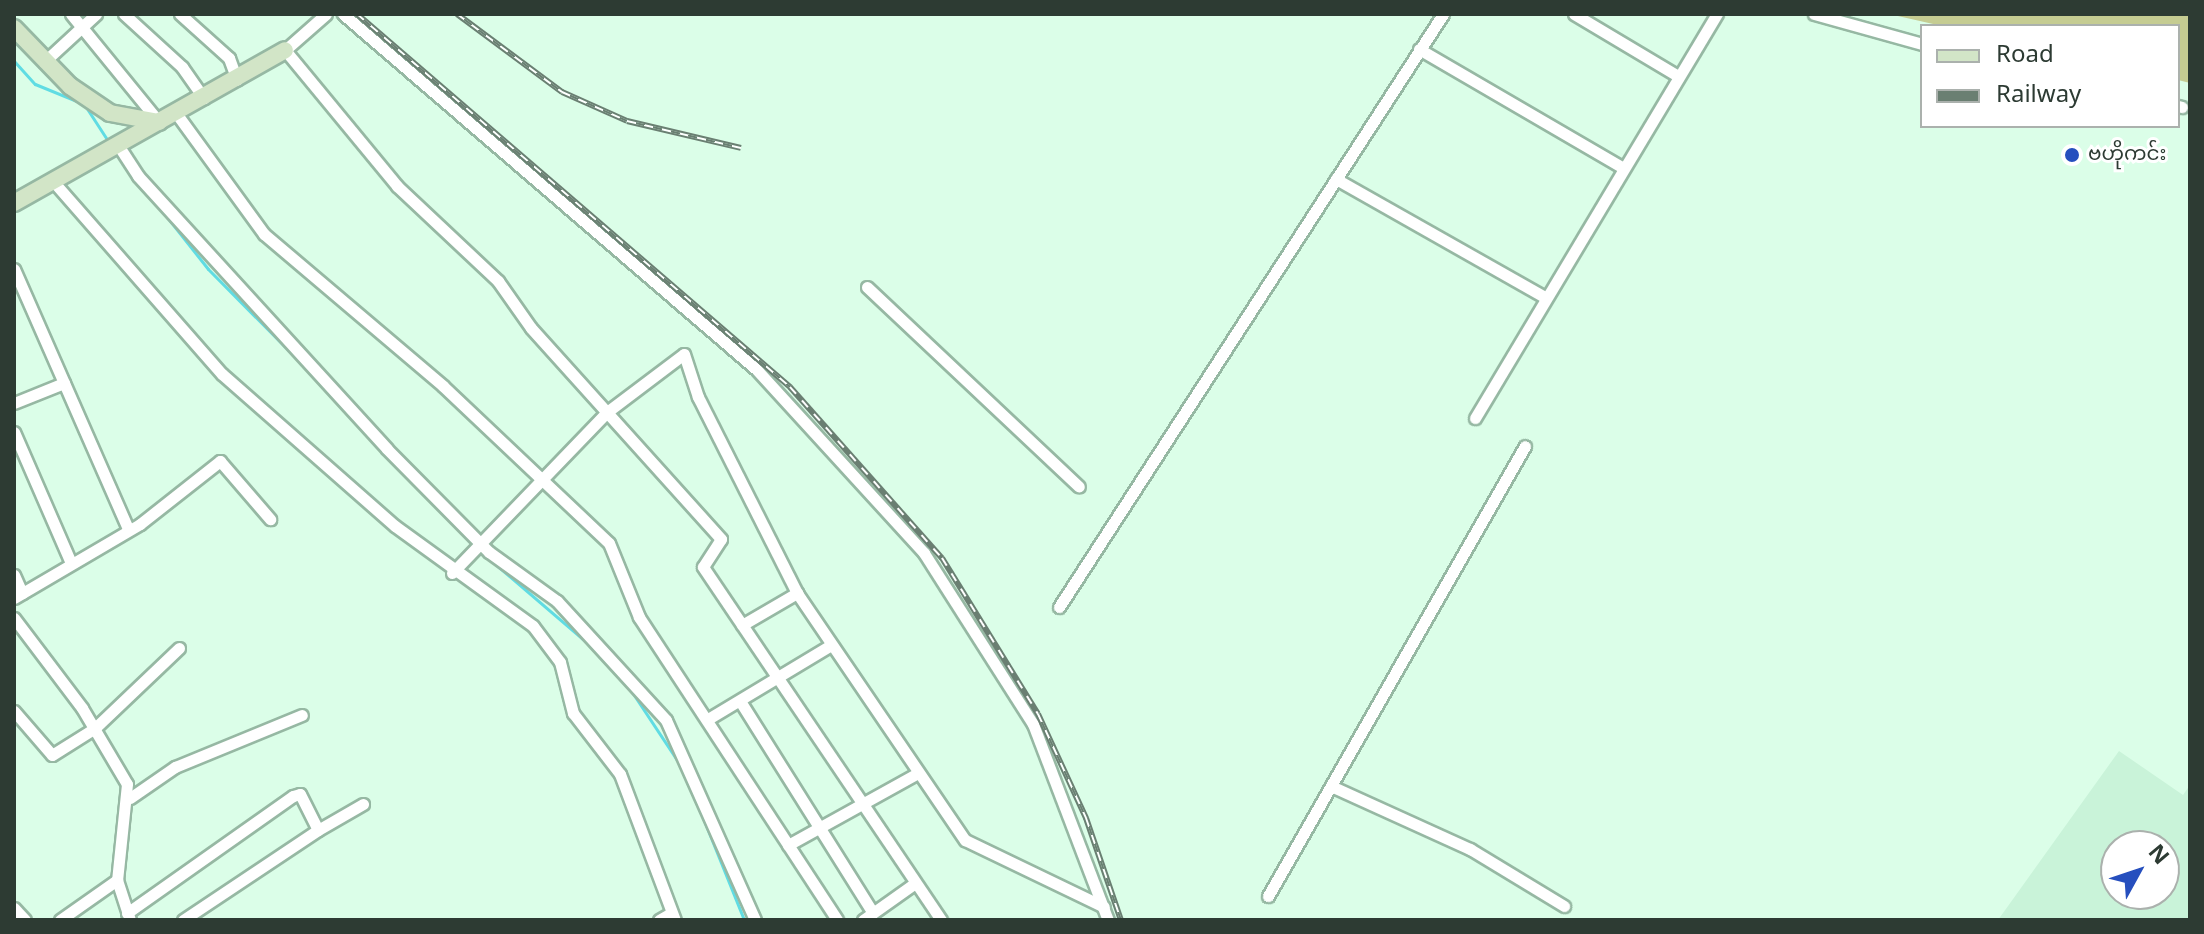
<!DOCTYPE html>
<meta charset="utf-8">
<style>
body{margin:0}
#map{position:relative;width:2204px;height:934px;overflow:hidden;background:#dbfee8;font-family:Georgia,"Noto Sans Myanmar",serif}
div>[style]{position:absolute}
.built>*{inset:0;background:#c9f3d9}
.green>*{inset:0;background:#c5cc92}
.stream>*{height:3px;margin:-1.5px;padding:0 1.5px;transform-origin:1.5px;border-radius:1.5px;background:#60dce3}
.roads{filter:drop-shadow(2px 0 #96b8a3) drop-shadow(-2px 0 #96b8a3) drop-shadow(0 2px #96b8a3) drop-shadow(0 -2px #96b8a3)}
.street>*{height:11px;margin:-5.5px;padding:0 5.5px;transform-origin:5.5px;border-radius:5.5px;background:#fff}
.secondary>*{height:16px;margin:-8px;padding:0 8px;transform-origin:8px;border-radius:8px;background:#d2e5c7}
.rail>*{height:6px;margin-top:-3px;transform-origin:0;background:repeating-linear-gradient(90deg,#fff 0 9px,#6a7f72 0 18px);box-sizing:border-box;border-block:2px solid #6a7f72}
.dots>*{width:22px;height:22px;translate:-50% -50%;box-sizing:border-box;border:4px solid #fff;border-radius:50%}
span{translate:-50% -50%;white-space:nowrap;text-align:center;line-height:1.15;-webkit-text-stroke:6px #fff;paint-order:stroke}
.poi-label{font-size:20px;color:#2d3b33}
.left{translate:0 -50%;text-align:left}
.frame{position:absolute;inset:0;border:16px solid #2d3b33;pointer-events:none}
.legend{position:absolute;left:1920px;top:24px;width:260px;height:104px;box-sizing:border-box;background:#fff;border:2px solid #abb1ad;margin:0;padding:10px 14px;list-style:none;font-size:24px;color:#2d3b33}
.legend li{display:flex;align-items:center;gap:16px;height:40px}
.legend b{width:40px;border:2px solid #abb1ad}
.north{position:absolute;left:2100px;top:830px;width:80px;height:80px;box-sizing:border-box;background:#fff;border:2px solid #abb1ad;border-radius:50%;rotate:50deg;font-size:22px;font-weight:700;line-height:32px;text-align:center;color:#2d3b33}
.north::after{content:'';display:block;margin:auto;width:28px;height:36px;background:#264fbe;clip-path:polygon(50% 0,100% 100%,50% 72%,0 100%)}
</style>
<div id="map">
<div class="built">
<i style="clip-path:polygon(evenodd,2119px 751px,2183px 795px,2190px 785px,2190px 920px,1998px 920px,2119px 751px,2164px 846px,2164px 894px,2116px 894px,2116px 846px,2164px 846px)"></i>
</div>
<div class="green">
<i style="clip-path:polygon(1889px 14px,2190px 14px,2190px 83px,2178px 80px,2178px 26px,1942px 26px)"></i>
</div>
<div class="stream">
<i style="left:14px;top:61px;width:31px;rotate:48deg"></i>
<i style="left:35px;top:84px;width:53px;rotate:22.2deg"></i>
<i style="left:84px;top:104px;width:48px;rotate:57deg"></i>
<i style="left:118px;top:155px;width:145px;rotate:51.7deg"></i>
<i style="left:208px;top:269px;width:146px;rotate:45.3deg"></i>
<i style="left:318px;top:382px;width:116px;rotate:47.1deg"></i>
<i style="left:487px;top:557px;width:140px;rotate:40.6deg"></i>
<i style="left:628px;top:686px;width:96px;rotate:56.5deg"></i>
<i style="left:695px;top:798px;width:131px;rotate:68.1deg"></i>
</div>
<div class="roads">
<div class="street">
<i style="left:71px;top:14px;width:139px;rotate:50.8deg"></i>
<i style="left:124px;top:14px;width:79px;rotate:42.4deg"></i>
<i style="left:182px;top:67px;width:38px;rotate:55deg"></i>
<i style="left:180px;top:14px;width:66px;rotate:41.9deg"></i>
<i style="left:229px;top:58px;width:23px;rotate:70deg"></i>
<i style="left:326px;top:14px;width:55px;rotate:138.7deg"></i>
<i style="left:285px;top:50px;width:176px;rotate:50.5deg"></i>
<i style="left:397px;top:186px;width:139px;rotate:43.2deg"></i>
<i style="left:498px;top:281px;width:57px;rotate:54.9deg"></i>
<i style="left:531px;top:328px;width:284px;rotate:48deg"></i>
<i style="left:721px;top:539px;width:33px;rotate:123deg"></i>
<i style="left:703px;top:567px;width:426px;rotate:56deg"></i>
<i style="left:343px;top:14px;width:546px;rotate:40.69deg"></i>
<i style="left:757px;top:370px;width:248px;rotate:47.6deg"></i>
<i style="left:924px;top:553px;width:203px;rotate:57.5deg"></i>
<i style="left:1033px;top:724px;width:210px;rotate:69.1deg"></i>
<i style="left:1574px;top:14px;width:121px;rotate:30.8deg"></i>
<i style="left:1814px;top:14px;width:112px;rotate:15.5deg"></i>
<i style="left:1419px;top:49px;width:235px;rotate:30.2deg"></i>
<i style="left:44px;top:62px;width:71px;rotate:-42.7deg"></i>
<i style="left:2178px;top:106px;width:4px;rotate:14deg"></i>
<i style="left:176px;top:113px;width:150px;rotate:54deg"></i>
<i style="left:264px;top:234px;width:235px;rotate:40.3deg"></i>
<i style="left:443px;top:386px;width:228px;rotate:43.4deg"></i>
<i style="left:609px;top:543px;width:80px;rotate:67.9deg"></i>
<i style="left:639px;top:617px;width:362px;rotate:56.8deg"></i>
<i style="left:118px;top:145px;width:37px;rotate:57deg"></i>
<i style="left:138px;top:176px;width:369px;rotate:47.6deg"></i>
<i style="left:387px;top:449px;width:145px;rotate:45.3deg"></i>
<i style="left:489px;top:552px;width:84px;rotate:35.8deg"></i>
<i style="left:557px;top:601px;width:161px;rotate:47.5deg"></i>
<i style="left:666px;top:720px;width:219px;rotate:66deg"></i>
<i style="left:1336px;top:179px;width:241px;rotate:29.5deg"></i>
<i style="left:52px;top:180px;width:258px;rotate:48.8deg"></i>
<i style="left:222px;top:374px;width:230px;rotate:41.3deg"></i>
<i style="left:395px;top:526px;width:170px;rotate:35.9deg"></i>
<i style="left:533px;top:626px;width:45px;rotate:53.1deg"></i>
<i style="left:560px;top:662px;width:53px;rotate:75.7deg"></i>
<i style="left:573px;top:713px;width:77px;rotate:52.4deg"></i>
<i style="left:620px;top:774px;width:156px;rotate:69.4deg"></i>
<i style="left:14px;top:269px;width:284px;rotate:66.3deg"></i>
<i style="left:867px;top:287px;width:291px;rotate:43.3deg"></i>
<i style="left:14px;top:403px;width:54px;rotate:-21.8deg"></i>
<i style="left:1475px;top:418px;width:471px;rotate:-59.1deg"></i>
<i style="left:14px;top:432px;width:141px;rotate:66.5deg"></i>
<i style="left:452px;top:573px;width:223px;rotate:-46.1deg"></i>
<i style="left:607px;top:412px;width:96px;rotate:-37deg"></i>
<i style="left:684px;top:354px;width:45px;rotate:72deg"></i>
<i style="left:698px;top:397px;width:220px;rotate:63.2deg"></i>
<i style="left:797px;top:593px;width:299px;rotate:55.8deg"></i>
<i style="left:965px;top:840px;width:154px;rotate:25.7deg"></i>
<i style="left:14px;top:575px;width:20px;rotate:66deg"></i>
<i style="left:14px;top:598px;width:146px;rotate:-30.4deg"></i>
<i style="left:140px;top:524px;width:102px;rotate:-38.2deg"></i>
<i style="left:220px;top:461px;width:77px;rotate:49.2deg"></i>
<i style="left:1059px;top:607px;width:706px;rotate:-57.07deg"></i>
<i style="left:14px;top:618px;width:113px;rotate:52.9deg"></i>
<i style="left:82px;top:708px;width:88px;rotate:59.4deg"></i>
<i style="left:127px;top:784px;width:97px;rotate:95.9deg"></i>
<i style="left:117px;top:880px;width:42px;rotate:72deg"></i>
<i style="left:742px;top:625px;width:64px;rotate:-30.2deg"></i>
<i style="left:740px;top:701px;width:250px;rotate:57.9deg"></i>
<i style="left:14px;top:711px;width:58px;rotate:49.2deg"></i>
<i style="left:52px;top:755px;width:51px;rotate:-32.1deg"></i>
<i style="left:95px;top:728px;width:116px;rotate:-43.6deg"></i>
<i style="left:708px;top:719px;width:144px;rotate:-31deg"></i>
<i style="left:1331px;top:786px;width:153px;rotate:24.4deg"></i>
<i style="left:1470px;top:849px;width:110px;rotate:31.2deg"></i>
<i style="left:130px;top:798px;width:55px;rotate:-34.6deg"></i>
<i style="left:175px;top:767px;width:137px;rotate:-22.3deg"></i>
<i style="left:788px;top:845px;width:146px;rotate:-29deg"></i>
<i style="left:1268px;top:896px;width:518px;rotate:-60.27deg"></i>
<i style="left:14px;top:908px;width:16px;rotate:47deg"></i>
<i style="left:127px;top:913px;width:203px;rotate:-35.2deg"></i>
<i style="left:293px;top:796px;width:7px;rotate:-16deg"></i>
<i style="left:300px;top:794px;width:40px;rotate:63.4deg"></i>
<i style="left:318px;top:830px;width:52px;rotate:-30deg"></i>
<i style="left:60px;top:920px;width:70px;rotate:-35.1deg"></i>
<i style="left:183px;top:920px;width:162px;rotate:-33.7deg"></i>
<i style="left:659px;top:920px;width:14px;rotate:-30deg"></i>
<i style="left:863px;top:920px;width:64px;rotate:-35.4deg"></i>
</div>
<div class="secondary">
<i style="left:14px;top:28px;width:81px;rotate:46deg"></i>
<i style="left:70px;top:86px;width:48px;rotate:34deg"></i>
<i style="left:110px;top:113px;width:50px;rotate:10.4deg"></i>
<i style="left:14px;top:203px;width:311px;rotate:-29.4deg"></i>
</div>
</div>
<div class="rail">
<i style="left:357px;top:14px;width:572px;rotate:40.74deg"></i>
<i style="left:790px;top:387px;width:229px;rotate:48.4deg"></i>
<i style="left:942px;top:558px;width:183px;rotate:58.4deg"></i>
<i style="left:1038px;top:714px;width:115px;rotate:65.2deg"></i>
<i style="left:1086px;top:818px;width:108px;rotate:71.1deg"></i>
<i style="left:457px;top:14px;width:131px;rotate:36.6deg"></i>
<i style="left:562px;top:92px;width:71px;rotate:24deg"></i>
<i style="left:627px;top:121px;width:117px;rotate:13.3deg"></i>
</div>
<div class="dots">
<i style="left:2072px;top:155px;background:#264fbe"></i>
</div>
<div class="poi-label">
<span class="left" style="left:2088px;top:155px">ဗဟိုကင်း</span>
</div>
<div class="frame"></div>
<ul class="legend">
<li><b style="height:10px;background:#d2e5c7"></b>Road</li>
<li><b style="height:10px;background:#6a7f72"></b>Railway</li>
</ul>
<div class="north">N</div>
</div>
